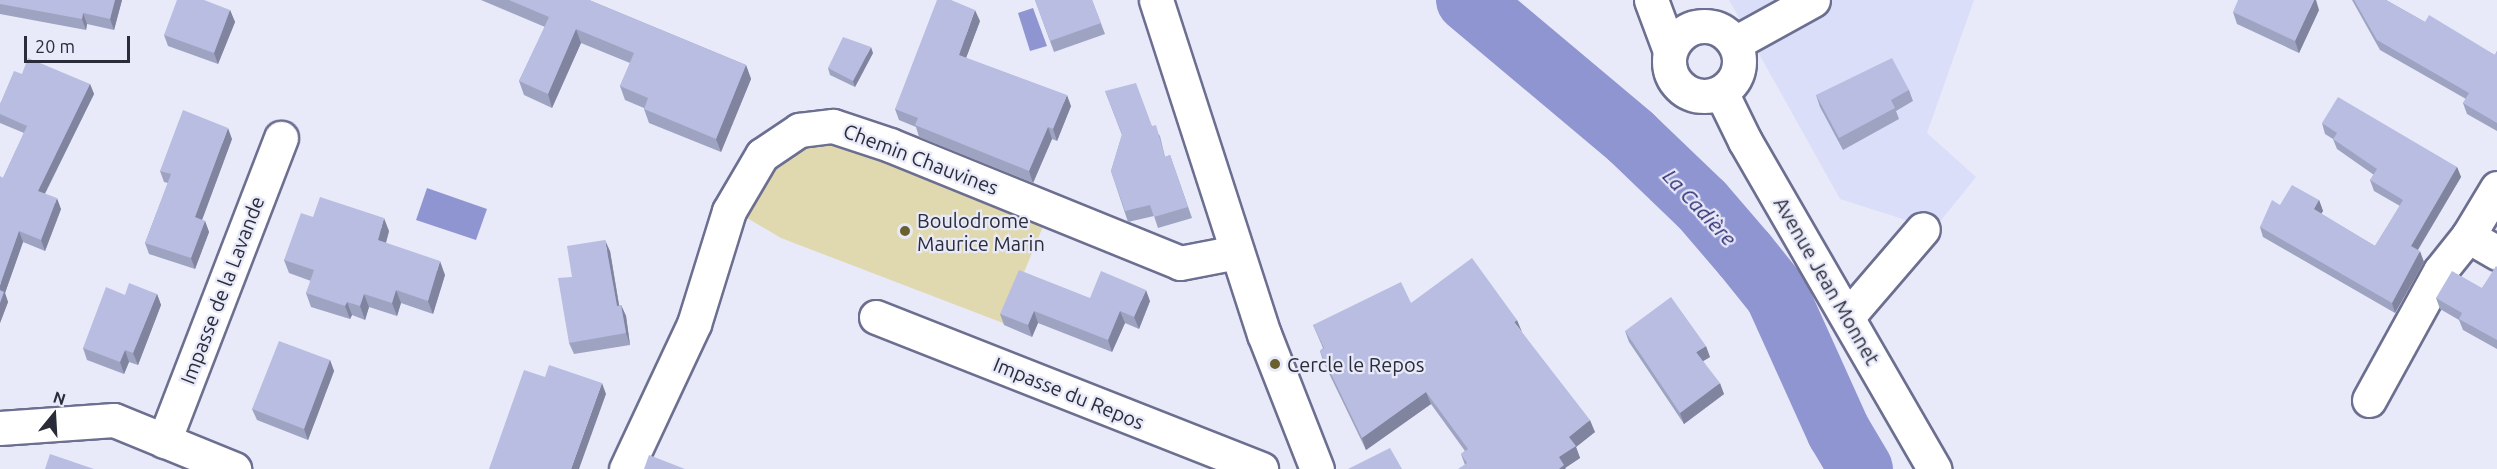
<!DOCTYPE html>
<meta charset="utf-8">
<style>
body{margin:0}
#map{position:relative;width:2497px;height:469px;overflow:hidden;background:#e8eaf9;font-family:Ubuntu,sans-serif}
div>[style]{position:absolute}
.built>*{inset:0;background:#dadef9}
.green>*{inset:0;background:#e0d9af}
.water>*{inset:0;background:#8f95d1}
.river>*{height:64px;margin:-32px;padding:0 32px;transform-origin:32px;border-radius:32px;background:#8f95d1}
.roads{filter:drop-shadow(2px 0 #6c6f90) drop-shadow(-2px 0 #6c6f90) drop-shadow(0 2px #6c6f90) drop-shadow(0 -2px #6c6f90)}
.minor>*{height:33px;margin:-16.5px;padding:0 16.5px;transform-origin:16.5px;border-radius:16.5px;background:#fff}
.minor>.ring{margin:-16.5px;padding:0;box-sizing:content-box;background:none;border:33px solid #fff;border-radius:50%}
.wall>*{inset:0;background:#9ea3c2}
.shaded-wall>*{inset:0;background:#81849e}
.building>*{inset:0;background:#b8bde1}
.dots>*{width:16px;height:16px;translate:-50% -50%;box-sizing:border-box;border:3px solid #e8eaf9;border-radius:50%}
span{translate:-50% -50%;white-space:nowrap;text-align:center;line-height:1.15;-webkit-text-stroke:4.5px #e8eaf9;paint-order:stroke}
.street-label{font-size:20px;color:#2a2c3a}
.poi-label{font-size:20px;color:#2a2c3a}
.left{translate:0 -50%;text-align:left}
.water-label{font-size:21px;color:#2b276e;font-style:italic}
.north{position:absolute;left:24px;top:385px;width:60px;height:60px;-webkit-text-stroke:4px #e8eaf9;paint-order:stroke;rotate:18deg;font-size:16px;font-weight:700;line-height:24px;text-align:center;color:#2a2c3a}
.north::after{content:'';display:block;margin:auto;width:21px;height:27px;background:#2a2c3a;clip-path:polygon(50% 0,100% 100%,50% 72%,0 100%)}
.scale{position:absolute;left:24px;top:36px;width:106px;height:27px;box-sizing:border-box;border:3px solid #2a2c3a;border-top:0;padding-left:8px;font-size:18px;line-height:21px;white-space:nowrap;color:#2a2c3a;-webkit-text-stroke:4px #e8eaf9;paint-order:stroke}
</style>
<div id="map">
<div class="built">
<i style="clip-path:polygon(1729px 0,1974px 0,1927px 133px,1976px 177px,1934px 229px,1840px 199px)"></i>
</div>
<div class="green">
<i style="clip-path:polygon(812px 144px,849px 145px,1044px 224px,1003px 323px,781px 238px,742px 215px,776px 166px)"></i>
</div>
<div class="water">
<i style="clip-path:polygon(1033px 8px,1047px 46px,1030px 51px,1018px 13px)"></i>
<i style="clip-path:polygon(427px 188px,487px 209px,476px 240px,416px 220px)"></i>
</div>
<div class="river">
<i style="left:1468px;top:0;width:213px;rotate:40deg"></i>
<i style="left:1631px;top:137px;width:98px;rotate:43.8deg"></i>
<i style="left:1702px;top:205px;width:66px;rotate:49.3deg"></i>
<i style="left:1745px;top:255px;width:51px;rotate:51.3deg"></i>
<i style="left:1777px;top:295px;width:150px;rotate:65.7deg"></i>
<i style="left:1839px;top:432px;width:43px;rotate:59.3deg"></i>
</div>
<div class="roads">
<div class="minor">
<i style="left:1156px;top:0;width:351px;rotate:72.1deg"></i>
<i style="left:1264px;top:334px;width:145px;rotate:68.6deg"></i>
<i style="left:1651px;top:0;width:54px;rotate:69.6deg"></i>
<i class="ring" style="left:1669px;top:26px;width:37px;height:37px"></i>
<i style="left:1735px;top:43px;width:89px;rotate:-28.9deg"></i>
<i style="left:1721px;top:92px;width:55px;rotate:63.9deg"></i>
<i style="left:1745px;top:141px;width:379px;rotate:60deg"></i>
<i style="left:2468px;top:236px;width:34px;rotate:30deg"></i>
<i style="left:1849px;top:315px;width:113px;rotate:-49.3deg"></i>
<i style="left:876px;top:317px;width:414px;rotate:21.5deg"></i>
<i style="left:2369px;top:400px;width:147px;rotate:-61.2deg"></i>
<i style="left:2440px;top:271px;width:45px;rotate:-51.3deg"></i>
<i style="left:2468px;top:236px;width:56px;rotate:-58.9deg"></i>
<i style="left:0;top:428px;width:114px;rotate:-4deg"></i>
<i style="left:114px;top:420px;width:130px;rotate:22.2deg"></i>
<i style="left:164px;top:441px;width:325px;rotate:-68.9deg"></i>
<i style="left:626px;top:469px;width:160px;rotate:-64.9deg"></i>
<i style="left:694px;top:324px;width:118px;rotate:-72.8deg"></i>
<i style="left:729px;top:211px;width:65px;rotate:-59.5deg"></i>
<i style="left:762px;top:155px;width:45px;rotate:-34deg"></i>
<i style="left:799px;top:130px;width:34px;rotate:-7deg"></i>
<i style="left:833px;top:126px;width:60px;rotate:18.4deg"></i>
<i style="left:890px;top:145px;width:313px;rotate:22.1deg"></i>
<i style="left:1180px;top:263px;width:58px;rotate:-10.9deg"></i>
</div>
</div>
<div class="wall">
<i style="clip-path:polygon(0 0,122px 0,114px 30px,87px 24px,86px 30px,0 14px)"></i>
<i style="clip-path:polygon(481px 0,589px 0,746px 65px,751px 79px,721px 152px,649px 123px,644px 109px,644px 108px,625px 100px,620px 86px,630px 63px,581px 43px,552px 108px,524px 95px,519px 81px,545px 27px)"></i>
<i style="clip-path:polygon(1035px 0,1092px 0,1105px 34px,1054px 52px)"></i>
<i style="clip-path:polygon(2352px 0,2386px 0,2425px 22px,2495px 55px,2497px 51px,2497px 131px,2467px 114px,2463px 103px,2466px 99px,2380px 50px)"></i>
<i style="clip-path:polygon(230px 10px,235px 22px,218px 64px,168px 46px,164px 35px)"></i>
<i style="clip-path:polygon(2319px 10px,2299px 53px,2237px 24px,2233px 12px)"></i>
<i style="clip-path:polygon(980px 21px,966px 58px,1071px 106px,1057px 141px,1052px 139px,1033px 183px,919px 137px,916px 127px,899px 120px,895px 109px)"></i>
<i style="clip-path:polygon(873px 53px,855px 87px,830px 75px,828px 68px)"></i>
<i style="clip-path:polygon(22px 74px,90px 84px,94px 94px,45px 194px,61px 209px,45px 251px,23px 242px,5px 293px,8px 302px,0 323px,3px 178px,24px 133px,0 123px,0 104px)"></i>
<i style="clip-path:polygon(1909px 90px,1913px 101px,1896px 111px,1899px 119px,1843px 150px,1820px 107px,1816px 95px)"></i>
<i style="clip-path:polygon(1105px 91px,1152px 126px,1160px 136px,1165px 157px,1170px 155px,1192px 218px,1158px 228px,1154px 216px,1128px 222px,1111px 171px,1122px 135px)"></i>
<i style="clip-path:polygon(2322px 123px,2457px 167px,2461px 177px,2418px 250px,2424px 262px,2395px 313px,2263px 237px,2260px 227px,2280px 205px,2319px 200px,2323px 211px,2321px 214px,2375px 246px,2400px 206px,2374px 191px,2370px 180px,2374px 175px,2337px 149px,2333px 139px,2325px 134px)"></i>
<i style="clip-path:polygon(232px 139px,202px 220px,205px 221px,209px 232px,195px 269px,149px 254px,145px 243px,168px 183px,164px 182px,160px 171px)"></i>
<i style="clip-path:polygon(313px 217px,389px 231px,386px 243px,445px 275px,433px 314px,401px 303px,397px 316px,369px 307px,365px 320px,352px 315px,350px 319px,311px 307px,306px 293px,311px 281px,289px 273px,284px 260px)"></i>
<i style="clip-path:polygon(610px 251px,619px 305px,621px 305px,626px 316px,630px 345px,574px 354px,569px 343px,572px 277px)"></i>
<i style="clip-path:polygon(2497px 267px,2497px 349px,2463px 330px,2459px 320px,2440px 309px,2436px 298px,2482px 288px)"></i>
<i style="clip-path:polygon(157px 294px,161px 305px,138px 365px,129px 362px,124px 374px,87px 360px,83px 348px,125px 295px)"></i>
<i style="clip-path:polygon(1090px 298px,1150px 301px,1139px 329px,1125px 323px,1112px 352px,1038px 323px,1032px 337px,1004px 325px,1000px 314px)"></i>
<i style="clip-path:polygon(1411px 303px,1521px 331px,1595px 432px,1576px 447px,1580px 458px,1565px 468px,1465px 465px,1461px 454px,1465px 451px,1431px 404px,1366px 450px,1324px 363px,1320px 351px,1323px 348px,1313px 325px)"></i>
<i style="clip-path:polygon(1625px 331px,1710px 357px,1703px 361px,1724px 394px,1684px 424px,1629px 342px)"></i>
<i style="clip-path:polygon(330px 360px,334px 371px,308px 440px,257px 420px,252px 409px)"></i>
</div>
<div class="shaded-wall">
<i style="clip-path:polygon(115px 0,122px 0,114px 30px,110px 19px)"></i>
<i style="clip-path:polygon(2314px 0,2316px 0,2319px 10px,2299px 53px,2295px 41px)"></i>
<i style="clip-path:polygon(230px 10px,235px 22px,218px 64px,214px 53px)"></i>
<i style="clip-path:polygon(975px 10px,980px 21px,963px 66px,959px 55px)"></i>
<i style="clip-path:polygon(83px 13px,87px 24px,86px 30px,82px 19px)"></i>
<i style="clip-path:polygon(576px 29px,581px 43px,552px 108px,548px 94px)"></i>
<i style="clip-path:polygon(871px 47px,873px 53px,855px 87px,853px 81px)"></i>
<i style="clip-path:polygon(746px 65px,751px 79px,721px 152px,716px 139px)"></i>
<i style="clip-path:polygon(90px 84px,94px 94px,41px 201px,38px 191px)"></i>
<i style="clip-path:polygon(1067px 95px,1071px 106px,1057px 141px,1053px 129px)"></i>
<i style="clip-path:polygon(1048px 127px,1052px 139px,1033px 183px,1029px 171px)"></i>
<i style="clip-path:polygon(228px 128px,232px 139px,199px 228px,195px 217px)"></i>
<i style="clip-path:polygon(2457px 167px,2461px 177px,2414px 256px,2411px 246px)"></i>
<i style="clip-path:polygon(57px 198px,61px 209px,45px 251px,41px 240px)"></i>
<i style="clip-path:polygon(2319px 200px,2323px 211px,2317px 220px,2314px 209px)"></i>
<i style="clip-path:polygon(384px 218px,389px 231px,383px 253px,378px 240px)"></i>
<i style="clip-path:polygon(205px 221px,209px 232px,195px 269px,191px 258px)"></i>
<i style="clip-path:polygon(19px 231px,23px 242px,5px 293px,8px 302px,0 323px,0 285px)"></i>
<i style="clip-path:polygon(605px 240px,610px 251px,621px 317px,617px 306px)"></i>
<i style="clip-path:polygon(2420px 251px,2424px 262px,2395px 313px,2392px 303px)"></i>
<i style="clip-path:polygon(440px 261px,445px 275px,433px 314px,428px 301px)"></i>
<i style="clip-path:polygon(396px 290px,401px 303px,397px 316px,392px 303px)"></i>
<i style="clip-path:polygon(1146px 290px,1150px 301px,1139px 329px,1134px 317px)"></i>
<i style="clip-path:polygon(157px 294px,161px 305px,138px 365px,133px 353px)"></i>
<i style="clip-path:polygon(364px 294px,369px 307px,365px 320px,360px 306px)"></i>
<i style="clip-path:polygon(347px 302px,352px 315px,350px 319px,345px 306px)"></i>
<i style="clip-path:polygon(621px 305px,626px 316px,630px 345px,626px 333px)"></i>
<i style="clip-path:polygon(1034px 311px,1038px 323px,1032px 337px,1028px 325px)"></i>
<i style="clip-path:polygon(1120px 311px,1125px 323px,1112px 352px,1108px 340px)"></i>
<i style="clip-path:polygon(1517px 320px,1522px 332px,1514px 322px)"></i>
<i style="clip-path:polygon(1706px 346px,1710px 357px,1700px 363px,1696px 352px)"></i>
<i style="clip-path:polygon(125px 350px,129px 362px,124px 374px,120px 362px)"></i>
<i style="clip-path:polygon(330px 360px,334px 371px,308px 440px,304px 429px)"></i>
<i style="clip-path:polygon(602px 383px,606px 394px,579px 469px,571px 469px)"></i>
<i style="clip-path:polygon(1720px 383px,1724px 394px,1684px 424px,1680px 413px)"></i>
<i style="clip-path:polygon(1426px 392px,1431px 404px,1366px 450px,1362px 438px)"></i>
<i style="clip-path:polygon(1590px 420px,1595px 432px,1576px 447px,1580px 458px,1565px 468px,1566px 469px,1559px 469px,1559px 457px,1569px 437px)"></i>
</div>
<div class="building">
<i style="clip-path:polygon(0 0,115px 0,110px 19px,83px 13px,82px 19px,0 4px)"></i>
<i style="clip-path:polygon(177px 0,204px 0,230px 10px,214px 53px,164px 35px)"></i>
<i style="clip-path:polygon(509px 0,589px 0,746px 65px,716px 139px,644px 109px,648px 98px,620px 86px,634px 53px,576px 29px,548px 94px,519px 81px,549px 17px)"></i>
<i style="clip-path:polygon(937px 0,951px 0,975px 10px,959px 55px,1067px 95px,1053px 129px,1048px 127px,1029px 171px,915px 125px,918px 118px,895px 109px)"></i>
<i style="clip-path:polygon(1035px 0,1092px 0,1101px 23px,1050px 41px)"></i>
<i style="clip-path:polygon(2238px 0,2314px 0,2295px 41px,2233px 12px)"></i>
<i style="clip-path:polygon(2354px 0,2386px 0,2425px 22px,2429px 15px,2495px 55px,2497px 51px,2497px 123px,2463px 103px,2469px 93px,2377px 40px)"></i>
<i style="clip-path:polygon(843px 37px,871px 47px,853px 81px,828px 68px)"></i>
<i style="clip-path:polygon(28px 58px,90px 84px,38px 191px,57px 198px,41px 240px,19px 231px,0 285px,0 176px,3px 178px,27px 126px,0 114px,0 104px,14px 71px,22px 74px)"></i>
<i style="clip-path:polygon(1892px 58px,1909px 90px,1891px 100px,1895px 108px,1839px 138px,1816px 95px)"></i>
<i style="clip-path:polygon(1136px 83px,1152px 126px,1156px 125px,1165px 157px,1170px 155px,1188px 207px,1154px 217px,1150px 205px,1125px 211px,1111px 171px,1122px 134px,1105px 91px)"></i>
<i style="clip-path:polygon(2338px 97px,2457px 167px,2411px 246px,2420px 251px,2392px 303px,2260px 227px,2272px 200px,2280px 205px,2292px 185px,2319px 200px,2314px 209px,2375px 246px,2403px 200px,2370px 180px,2377px 169px,2333px 139px,2337px 133px,2322px 123px)"></i>
<i style="clip-path:polygon(183px 110px,228px 128px,195px 217px,205px 221px,191px 258px,145px 243px,171px 174px,160px 171px)"></i>
<i style="clip-path:polygon(320px 197px,384px 218px,378px 240px,440px 261px,428px 301px,396px 290px,392px 303px,364px 294px,360px 306px,347px 302px,345px 306px,306px 293px,314px 270px,284px 260px,301px 213px,313px 217px)"></i>
<i style="clip-path:polygon(605px 240px,617px 306px,621px 305px,626px 333px,569px 343px,558px 278px,572px 277px,567px 246px)"></i>
<i style="clip-path:polygon(1472px 258px,1517px 320px,1514px 322px,1590px 420px,1569px 437px,1576px 446px,1559px 457px,1564px 465px,1559px 469px,1458px 469px,1467px 463px,1461px 454px,1468px 449px,1426px 392px,1362px 438px,1320px 351px,1324px 348px,1313px 325px,1401px 282px,1411px 303px)"></i>
<i style="clip-path:polygon(2496px 266px,2497px 267px,2497px 340px,2459px 319px,2462px 313px,2436px 298px,2452px 271px,2482px 288px)"></i>
<i style="clip-path:polygon(1019px 270px,1090px 298px,1101px 271px,1146px 290px,1134px 317px,1120px 311px,1108px 340px,1034px 311px,1028px 325px,1000px 314px)"></i>
<i style="clip-path:polygon(129px 283px,157px 294px,133px 353px,125px 350px,120px 362px,83px 348px,106px 287px,125px 295px)"></i>
<i style="clip-path:polygon(0 290px,4px 292px,0 303px)"></i>
<i style="clip-path:polygon(1671px 297px,1706px 346px,1696px 352px,1720px 383px,1680px 413px,1625px 331px)"></i>
<i style="clip-path:polygon(279px 341px,330px 360px,304px 429px,252px 409px)"></i>
<i style="clip-path:polygon(549px 365px,602px 383px,571px 469px,489px 469px,524px 370px,545px 377px)"></i>
<i style="clip-path:polygon(1390px 448px,1402px 469px,1348px 469px)"></i>
<i style="clip-path:polygon(50px 454px,94px 469px,45px 469px)"></i>
<i style="clip-path:polygon(649px 455px,685px 469px,644px 469px)"></i>
</div>
<div class="dots">
<i style="left:905px;top:231px;background:#69602d"></i>
<i style="left:1275px;top:364px;background:#69602d"></i>
</div>
<div class="street-label">
<span style="left:921px;top:159px;rotate:21deg">Chemin Chauvines</span>
<span style="left:1827px;top:281px;rotate:60deg">Avenue Jean Monnet</span>
<span style="left:222px;top:290px;rotate:-69deg">Impasse de la Lavande</span>
<span style="left:1069px;top:393px;rotate:22deg">Impasse du Repos</span>
</div>
<div class="poi-label">
<span class="left" style="left:917px;top:232px">Boulodrome<br>Maurice Marin</span>
<span class="left" style="left:1287px;top:364px">Cercle le Repos</span>
</div>
<div class="water-label">
<span style="left:1700px;top:207px;rotate:47deg">La Cadière</span>
</div>
<div class="north">N</div>
<div class="scale">20 m</div>
</div>
